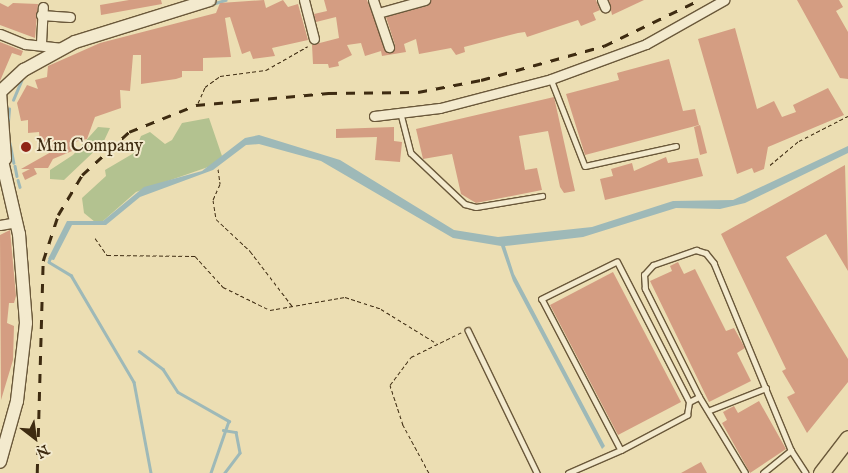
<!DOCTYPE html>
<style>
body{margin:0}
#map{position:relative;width:848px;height:473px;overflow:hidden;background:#ecdeb3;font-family:"IM FELL English",serif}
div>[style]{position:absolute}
.green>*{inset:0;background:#b3c290}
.water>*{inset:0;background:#9eb9b8}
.stream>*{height:2.5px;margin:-1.25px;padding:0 1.25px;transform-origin:1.25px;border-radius:1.25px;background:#9eb9b8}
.building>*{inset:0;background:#d49d82}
.path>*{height:1px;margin-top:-0.5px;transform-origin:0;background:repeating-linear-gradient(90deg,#3e2b11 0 4px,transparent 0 6.5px)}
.roads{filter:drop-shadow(1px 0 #6a583a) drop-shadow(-1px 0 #6a583a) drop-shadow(0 1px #6a583a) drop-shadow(0 -1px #6a583a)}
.lane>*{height:4.5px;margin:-2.25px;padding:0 2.25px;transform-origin:2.25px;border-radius:2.25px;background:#f3eace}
.street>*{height:9px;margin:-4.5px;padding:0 4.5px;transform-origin:4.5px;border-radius:4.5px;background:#f3eace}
.secondary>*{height:12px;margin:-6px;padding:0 6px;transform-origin:6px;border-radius:6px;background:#f3eace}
.highway>*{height:15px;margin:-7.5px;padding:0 7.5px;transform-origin:7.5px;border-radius:7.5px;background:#ecdeb3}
.rail>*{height:2.5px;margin-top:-1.25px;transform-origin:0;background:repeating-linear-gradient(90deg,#3e2b11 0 9px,transparent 0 18px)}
.dots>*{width:14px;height:14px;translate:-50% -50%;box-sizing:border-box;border:2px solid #f3eace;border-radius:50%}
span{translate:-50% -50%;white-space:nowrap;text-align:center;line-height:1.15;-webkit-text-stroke:4px #f3eace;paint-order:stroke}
.poi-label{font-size:18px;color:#3e2b11}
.left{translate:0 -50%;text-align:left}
.north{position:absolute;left:10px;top:413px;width:50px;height:50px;-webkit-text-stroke:4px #f3eace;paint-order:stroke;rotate:150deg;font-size:14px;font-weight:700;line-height:20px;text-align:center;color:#3e2b11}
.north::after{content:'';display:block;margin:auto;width:18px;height:22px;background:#3e2b11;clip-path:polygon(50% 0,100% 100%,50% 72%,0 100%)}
</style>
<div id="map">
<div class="green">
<i style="clip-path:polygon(209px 118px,222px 156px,211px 166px,136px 192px,103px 221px,95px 222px,84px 213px,82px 198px,106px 176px,105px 170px,134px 153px,141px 136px,150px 132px,165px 144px,172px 140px,182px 123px)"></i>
<i style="clip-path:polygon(98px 127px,110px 128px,103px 143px,64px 180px,50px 179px,50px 170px,73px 155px)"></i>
</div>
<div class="water">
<i style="clip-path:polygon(259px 135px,340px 160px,454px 230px,498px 237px,592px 227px,673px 201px,733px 200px,848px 146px,848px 153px,745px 203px,720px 209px,676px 208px,583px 237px,505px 246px,514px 274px,605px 446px,602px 449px,513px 281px,501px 246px,453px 238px,321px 161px,259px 144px,246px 145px,213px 170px,140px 197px,106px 225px,72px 225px,54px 260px,48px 259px,67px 221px,103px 221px,144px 187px,202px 171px,245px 138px)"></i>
</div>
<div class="stream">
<i style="left:212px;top:4px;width:14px;rotate:-17deg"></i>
<i style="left:13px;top:100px;width:21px;rotate:-67deg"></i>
<i style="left:8px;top:121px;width:12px;rotate:-85deg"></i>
<i style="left:10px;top:143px;width:20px;rotate:79deg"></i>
<i style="left:15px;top:166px;width:10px;rotate:79deg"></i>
<i style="left:18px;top:180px;width:7px;rotate:74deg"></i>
<i style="left:51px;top:257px;width:5px;rotate:112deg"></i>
<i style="left:49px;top:262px;width:26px;rotate:31deg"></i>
<i style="left:71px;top:275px;width:124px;rotate:59.5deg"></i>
<i style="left:134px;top:382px;width:93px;rotate:79.4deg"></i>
<i style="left:139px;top:351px;width:30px;rotate:37deg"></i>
<i style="left:163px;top:369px;width:27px;rotate:57deg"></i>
<i style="left:178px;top:392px;width:59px;rotate:29.6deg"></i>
<i style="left:229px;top:421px;width:55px;rotate:109.1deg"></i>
<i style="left:223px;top:430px;width:13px;rotate:9deg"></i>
<i style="left:236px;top:432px;width:21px;rotate:79deg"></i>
<i style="left:240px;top:453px;width:25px;rotate:127deg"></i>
</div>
<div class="building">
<i style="clip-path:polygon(129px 0,161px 0,162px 4px,101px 15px,100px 5px)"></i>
<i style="clip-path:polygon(264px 0,266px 8px,283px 0,288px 7px,298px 4px,308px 40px,272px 48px,275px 56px,253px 59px,250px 51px,242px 54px,230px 17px,225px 18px,231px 57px,203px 58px,203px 71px,182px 71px,182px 77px,176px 79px,141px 84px,141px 55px,133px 55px,130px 91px,120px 90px,121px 108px,95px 117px,87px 139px,74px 142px,77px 149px,53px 159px,48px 168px,34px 168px,37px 174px,25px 180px,22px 173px,30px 169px,21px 169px,51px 152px,41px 152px,39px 132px,28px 133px,28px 120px,21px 121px,17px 103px,27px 85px,38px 89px,35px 80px,47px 77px,48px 66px,100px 43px,216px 13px,220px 3px)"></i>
<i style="clip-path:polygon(324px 0,367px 0,388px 53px,395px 45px,386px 17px,427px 6px,431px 0,596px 0,600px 10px,593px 13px,596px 20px,581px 26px,578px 20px,527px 37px,525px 32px,518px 33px,464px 47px,465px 52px,456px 55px,451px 48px,419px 54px,416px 39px,404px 44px,406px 52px,382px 56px,381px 51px,365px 56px,361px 43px,347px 45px,352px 55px,338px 62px,339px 66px,329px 68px,328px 64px,313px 64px,312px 45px,339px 38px,336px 17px,316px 22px,314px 14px,327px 11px)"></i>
<i style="clip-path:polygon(609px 0,644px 0,612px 15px)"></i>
<i style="clip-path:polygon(797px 0,839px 0,843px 7px,836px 11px,848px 32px,848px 79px,840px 78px)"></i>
<i style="clip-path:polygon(0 3px,8px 7px,13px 3px,38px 4px,35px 38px,0 25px)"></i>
<i style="clip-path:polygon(735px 28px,757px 109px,774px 101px,782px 117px,796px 112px,793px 105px,828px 88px,844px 115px,768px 147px,764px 169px,754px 173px,752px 168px,737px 174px,698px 39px)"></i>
<i style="clip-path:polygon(0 42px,23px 51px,21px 56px,12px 53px,0 81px)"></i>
<i style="clip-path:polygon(669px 59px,683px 111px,695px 109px,699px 125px,585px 155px,566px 94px,619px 80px,617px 73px)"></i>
<i style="clip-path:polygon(554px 97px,575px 191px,564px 193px,560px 187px,548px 131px,519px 136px,525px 170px,537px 168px,542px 190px,476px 203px,461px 194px,452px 154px,423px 159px,416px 129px)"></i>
<i style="clip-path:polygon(700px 125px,707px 153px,700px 155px,694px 127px)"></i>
<i style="clip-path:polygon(394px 127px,394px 141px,402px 142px,400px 162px,375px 160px,377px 137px,336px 138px,336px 129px)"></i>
<i style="clip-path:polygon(666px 157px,668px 163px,698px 158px,703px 176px,605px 200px,600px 179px,613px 176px,611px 169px,632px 163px,634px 171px)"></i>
<i style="clip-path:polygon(845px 165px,848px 271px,826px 234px,786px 257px,848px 359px,848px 382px,807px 433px,787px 397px,795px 393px,782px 371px,786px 369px,721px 234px)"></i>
<i style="clip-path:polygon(10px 230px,16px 296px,14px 303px,9px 303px,7px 323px,14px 326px,13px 360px,1px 400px,0 235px)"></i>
<i style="clip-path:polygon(678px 262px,684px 274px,695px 269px,726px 331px,734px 328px,745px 348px,737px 353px,751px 381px,709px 402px,650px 281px,672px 271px,670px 266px)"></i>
<i style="clip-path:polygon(613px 272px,681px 402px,618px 435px,550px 305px)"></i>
<i style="clip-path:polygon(759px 401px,786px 449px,750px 473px,722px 423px,727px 420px,723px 412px,734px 406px,738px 413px)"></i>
<i style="clip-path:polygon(701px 462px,707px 473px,681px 473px)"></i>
</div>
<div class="path">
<i style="left:198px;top:103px;width:17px;rotate:-66deg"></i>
<i style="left:205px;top:87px;width:19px;rotate:-36deg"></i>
<i style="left:220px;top:76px;width:46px;rotate:-7.4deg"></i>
<i style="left:266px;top:70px;width:48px;rotate:-29.7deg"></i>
<i style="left:770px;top:165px;width:38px;rotate:-40deg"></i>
<i style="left:799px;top:141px;width:55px;rotate:-27deg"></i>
<i style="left:218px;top:169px;width:15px;rotate:82deg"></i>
<i style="left:220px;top:184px;width:17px;rotate:114deg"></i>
<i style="left:213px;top:200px;width:19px;rotate:81deg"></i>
<i style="left:216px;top:219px;width:47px;rotate:43.3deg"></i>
<i style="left:250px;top:251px;width:71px;rotate:52.5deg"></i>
<i style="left:95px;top:238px;width:21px;rotate:55deg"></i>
<i style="left:107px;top:255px;width:88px;rotate:0.7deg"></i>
<i style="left:195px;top:256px;width:42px;rotate:47.9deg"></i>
<i style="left:223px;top:287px;width:52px;rotate:26.1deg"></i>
<i style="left:270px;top:310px;width:76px;rotate:-9.8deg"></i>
<i style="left:345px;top:297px;width:38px;rotate:18deg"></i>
<i style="left:381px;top:309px;width:65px;rotate:31.7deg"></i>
<i style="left:429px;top:473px;width:55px;rotate:-118.4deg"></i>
<i style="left:403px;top:425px;width:42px;rotate:-108deg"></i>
<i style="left:390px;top:385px;width:35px;rotate:-53deg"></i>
<i style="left:411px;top:357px;width:57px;rotate:-26.1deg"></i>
</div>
<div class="roads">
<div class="lane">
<i style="left:551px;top:79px;width:93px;rotate:68.7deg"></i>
<i style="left:585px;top:166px;width:93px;rotate:-12.4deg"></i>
<i style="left:401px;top:114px;width:40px;rotate:75.6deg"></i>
<i style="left:411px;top:153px;width:74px;rotate:43.4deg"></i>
<i style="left:465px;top:204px;width:11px;rotate:15deg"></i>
<i style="left:476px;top:207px;width:67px;rotate:-9.5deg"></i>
<i style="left:468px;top:330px;width:159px;rotate:64.2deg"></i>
<i style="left:689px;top:402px;width:157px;rotate:-117.2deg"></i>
<i style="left:617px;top:262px;width:84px;rotate:153.7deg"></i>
<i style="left:542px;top:299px;width:170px;rotate:62.4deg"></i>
<i style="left:621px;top:450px;width:75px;rotate:-27.9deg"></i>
<i style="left:687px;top:415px;width:13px;rotate:-81deg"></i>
<i style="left:689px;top:402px;width:11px;rotate:-27deg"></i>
<i style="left:710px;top:410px;width:60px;rotate:-21.4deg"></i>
<i style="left:568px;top:473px;width:58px;rotate:-23.5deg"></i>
<i style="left:745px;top:473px;width:89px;rotate:-121.2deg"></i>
<i style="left:699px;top:397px;width:121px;rotate:-116.6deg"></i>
<i style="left:645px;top:289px;width:14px;rotate:-94deg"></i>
<i style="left:644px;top:275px;width:13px;rotate:-48deg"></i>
<i style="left:653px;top:265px;width:46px;rotate:-19.2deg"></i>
<i style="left:696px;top:250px;width:10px;rotate:17deg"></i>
<i style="left:706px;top:253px;width:13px;rotate:51deg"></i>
<i style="left:714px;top:263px;width:202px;rotate:67.6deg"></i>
<i style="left:791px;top:450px;width:27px;rotate:57deg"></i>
<i style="left:763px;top:473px;width:36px;rotate:-39deg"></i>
</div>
<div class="street">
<i style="left:304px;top:0;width:40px;rotate:75.6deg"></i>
<i style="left:373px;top:0;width:50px;rotate:71.2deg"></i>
<i style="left:602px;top:0;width:8px;rotate:67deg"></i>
<i style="left:378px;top:13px;width:49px;rotate:-15.5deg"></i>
<i style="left:41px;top:15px;width:29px;rotate:4deg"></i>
<i style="left:0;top:34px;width:27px;rotate:22deg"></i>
<i style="left:25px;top:44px;width:38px;rotate:6deg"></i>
<i style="left:41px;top:43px;width:36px;rotate:-87deg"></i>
<i style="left:374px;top:116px;width:66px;rotate:-6.9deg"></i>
<i style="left:440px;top:108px;width:115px;rotate:-14.6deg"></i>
<i style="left:551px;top:79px;width:101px;rotate:-20.2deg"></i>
<i style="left:646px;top:44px;width:90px;rotate:-29.4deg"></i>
<i style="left:0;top:225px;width:17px;rotate:-10deg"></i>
</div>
<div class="secondary">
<i style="left:0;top:92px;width:33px;rotate:-43deg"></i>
<i style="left:24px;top:70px;width:58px;rotate:-28.8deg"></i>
<i style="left:75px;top:42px;width:141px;rotate:-17.3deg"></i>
<i style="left:0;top:92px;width:67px;rotate:85.7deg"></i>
<i style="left:0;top:152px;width:84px;rotate:77deg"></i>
<i style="left:19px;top:234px;width:89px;rotate:85.5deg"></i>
<i style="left:26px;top:323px;width:79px;rotate:96.6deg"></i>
<i style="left:17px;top:401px;width:63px;rotate:105.6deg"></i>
</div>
<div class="highway">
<i style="left:821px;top:473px;width:44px;rotate:-52.4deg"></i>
</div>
</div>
<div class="rail">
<i style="left:37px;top:473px;width:212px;rotate:-88.4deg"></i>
<i style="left:43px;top:261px;width:48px;rotate:-71.9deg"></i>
<i style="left:58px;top:215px;width:47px;rotate:-59deg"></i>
<i style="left:82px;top:175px;width:64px;rotate:-42.5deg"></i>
<i style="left:129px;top:132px;width:72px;rotate:-21.9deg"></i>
<i style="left:196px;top:105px;width:133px;rotate:-5.2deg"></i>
<i style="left:328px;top:93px;width:90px;rotate:-0.6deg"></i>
<i style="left:418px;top:92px;width:64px;rotate:-10.8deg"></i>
<i style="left:481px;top:80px;width:128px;rotate:-15.5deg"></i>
<i style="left:604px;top:46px;width:106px;rotate:-25.8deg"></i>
</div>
<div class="dots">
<i style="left:26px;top:147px;background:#8f2418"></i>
</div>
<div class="poi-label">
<span class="left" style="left:36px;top:147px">Mm Company</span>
</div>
<div class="north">N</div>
</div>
